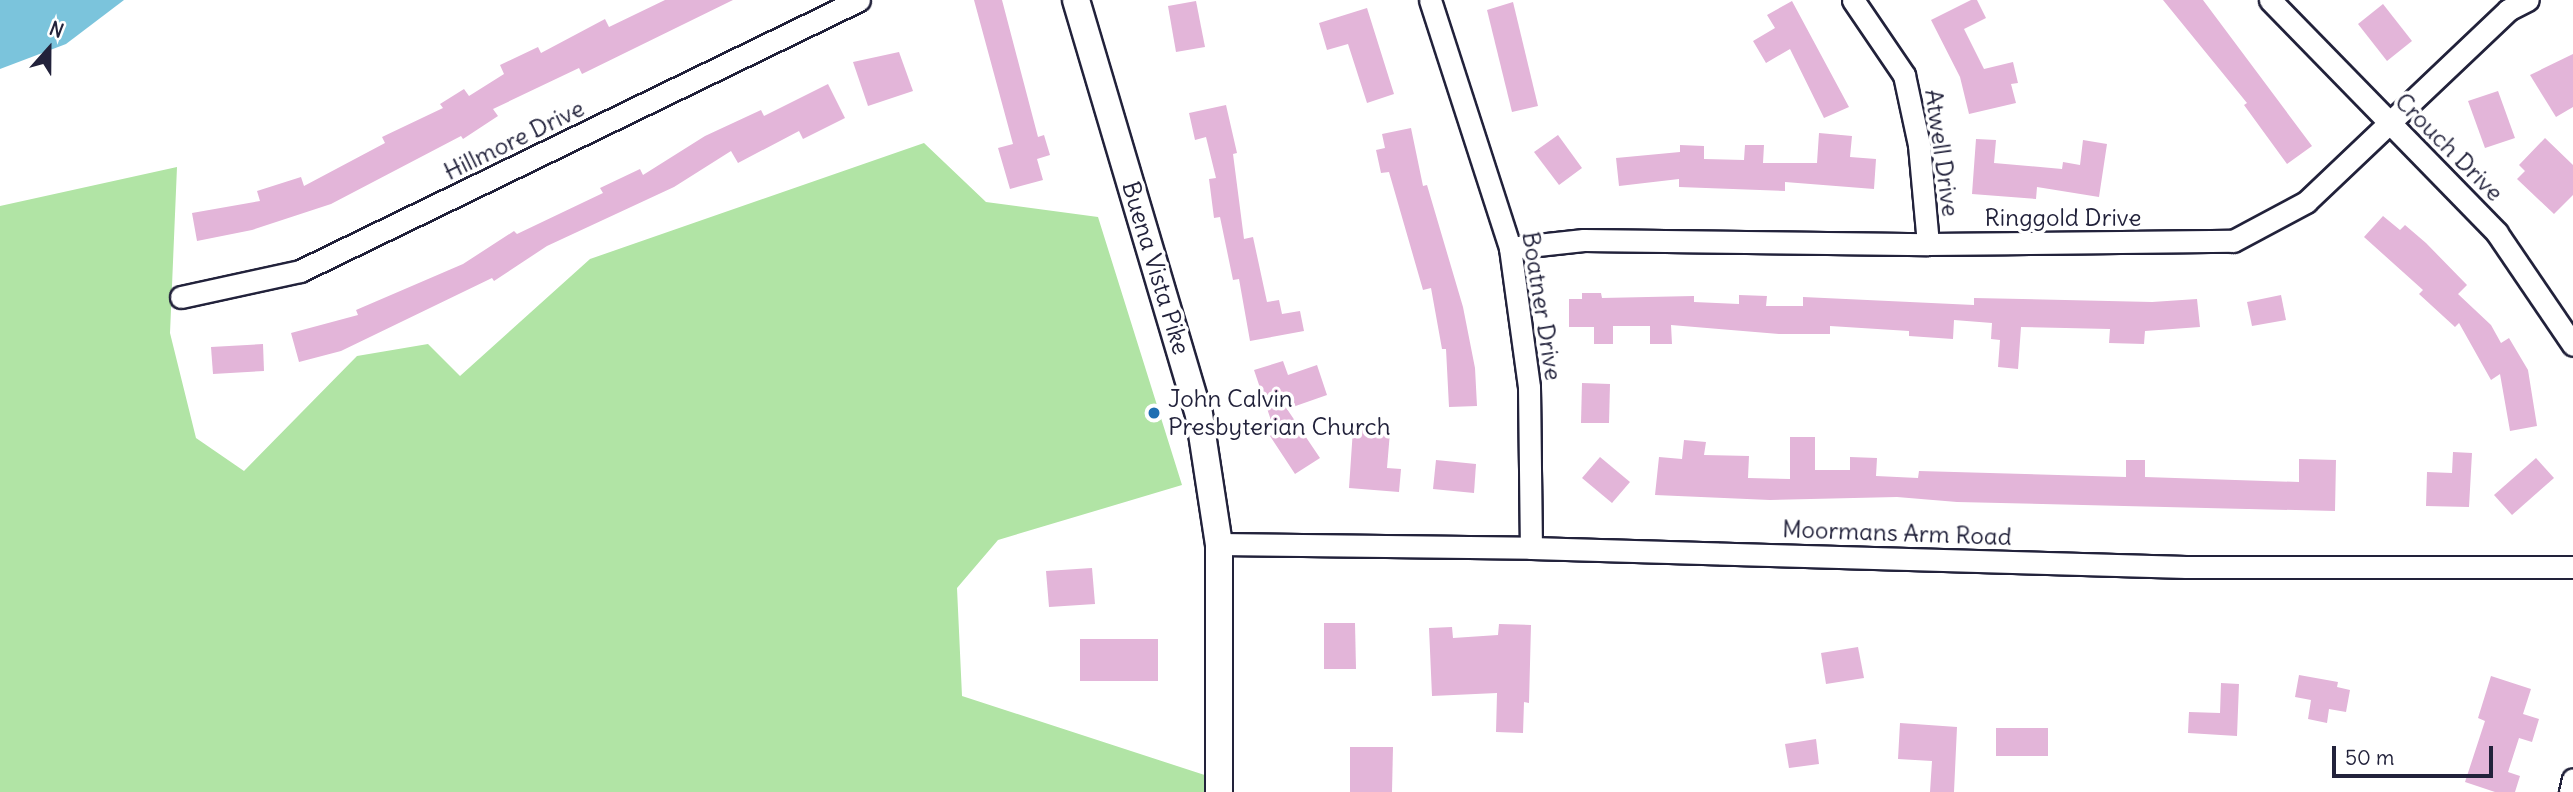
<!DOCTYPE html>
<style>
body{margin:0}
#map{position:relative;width:2573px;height:792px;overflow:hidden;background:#fff;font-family:Delius,sans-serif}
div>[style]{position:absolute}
.green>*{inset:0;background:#b1e4a5}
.water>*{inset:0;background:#7bc4dc}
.building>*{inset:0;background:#e3b5d9}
.roads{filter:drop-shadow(2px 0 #22223b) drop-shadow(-2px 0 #22223b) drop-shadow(0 2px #22223b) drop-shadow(0 -2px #22223b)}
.minor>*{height:21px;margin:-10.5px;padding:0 10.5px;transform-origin:10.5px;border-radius:10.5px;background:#fff}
.major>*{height:26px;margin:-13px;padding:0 13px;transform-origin:13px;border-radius:13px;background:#fff}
.dots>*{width:19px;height:19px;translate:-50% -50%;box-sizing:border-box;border:4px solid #fff;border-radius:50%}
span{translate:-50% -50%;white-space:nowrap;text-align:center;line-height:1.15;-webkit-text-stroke:7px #fff;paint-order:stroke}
.street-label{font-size:24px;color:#22223b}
.poi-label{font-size:24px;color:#22223b}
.left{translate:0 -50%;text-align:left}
.north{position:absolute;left:14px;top:14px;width:70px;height:70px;-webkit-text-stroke:5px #fff;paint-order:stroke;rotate:21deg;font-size:19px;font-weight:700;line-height:28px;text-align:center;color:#22223b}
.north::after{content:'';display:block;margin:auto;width:24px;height:32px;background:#22223b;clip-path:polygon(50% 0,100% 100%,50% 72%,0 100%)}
.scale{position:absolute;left:2332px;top:746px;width:161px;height:32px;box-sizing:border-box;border:4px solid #22223b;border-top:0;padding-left:9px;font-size:21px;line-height:24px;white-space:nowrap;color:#22223b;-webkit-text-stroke:5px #fff;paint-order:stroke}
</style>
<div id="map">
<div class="green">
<i style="clip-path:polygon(924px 143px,986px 202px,1098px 217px,1182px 485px,998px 540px,957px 588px,962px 696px,1220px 780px,1219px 792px,0 792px,0 206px,177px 167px,170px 333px,196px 438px,244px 471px,357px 356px,428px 344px,460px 376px,590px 259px)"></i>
</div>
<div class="water">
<i style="clip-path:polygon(0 0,124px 0,66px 44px,0 69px)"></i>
</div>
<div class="building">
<i style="clip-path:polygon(665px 0,733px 0,582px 74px,579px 68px,493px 109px,498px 116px,463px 139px,461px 136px,331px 204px,252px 230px,197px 241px,192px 213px,260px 201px,257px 191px,301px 177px,304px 186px,385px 143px,382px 137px,443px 108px,440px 104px,464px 89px,469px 96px,504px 74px,500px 65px,538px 47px,541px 53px,605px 19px,609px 27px)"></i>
<i style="clip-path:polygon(974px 0,1002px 0,1038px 137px,1044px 135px,1050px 155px,1037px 159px,1043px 180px,1010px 189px,998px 148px,1013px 144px)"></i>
<i style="clip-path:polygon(1971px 0,1977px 0,1986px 18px,1964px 29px,1984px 69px,2013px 62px,2018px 83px,2011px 84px,2016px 103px,1969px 114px,1960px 77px,1931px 20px)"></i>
<i style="clip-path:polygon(2163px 0,2203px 0,2312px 146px,2287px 164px,2244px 105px,2247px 103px)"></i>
<i style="clip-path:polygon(1196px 1px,1205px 47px,1176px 52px,1168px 6px)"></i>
<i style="clip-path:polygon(1792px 1px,1849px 107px,1824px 118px,1790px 49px,1766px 63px,1753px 41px,1775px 28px,1767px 15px)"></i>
<i style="clip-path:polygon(1513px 2px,1538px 106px,1512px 112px,1487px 10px)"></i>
<i style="clip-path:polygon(2383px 4px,2412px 41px,2387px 61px,2358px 24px)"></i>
<i style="clip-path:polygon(1367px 8px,1394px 94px,1367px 103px,1348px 44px,1327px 50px,1319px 23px)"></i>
<i style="clip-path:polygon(899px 52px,913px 91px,868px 106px,853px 62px)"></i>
<i style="clip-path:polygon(2573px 54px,2573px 107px,2556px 117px,2530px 75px)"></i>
<i style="clip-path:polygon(828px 84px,845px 118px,803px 139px,799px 131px,738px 163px,731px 151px,674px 187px,547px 246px,494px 281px,492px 278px,341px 351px,299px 362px,291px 333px,358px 315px,356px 310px,463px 264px,514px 231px,517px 234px,603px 193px,600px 188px,640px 169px,643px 175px,705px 136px,761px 110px,764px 116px)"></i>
<i style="clip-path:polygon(2498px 91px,2515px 138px,2485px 148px,2468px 101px)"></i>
<i style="clip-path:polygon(1226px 105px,1237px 153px,1233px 154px,1244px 239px,1253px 237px,1267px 302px,1279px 300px,1282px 314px,1300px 311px,1304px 331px,1250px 341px,1239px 279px,1233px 280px,1220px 217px,1214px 218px,1209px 179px,1216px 178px,1206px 137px,1195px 140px,1189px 113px)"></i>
<i style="clip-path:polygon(1411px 128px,1423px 186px,1427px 185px,1463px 307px,1475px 368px,1477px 406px,1449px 407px,1446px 349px,1442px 349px,1431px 288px,1423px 290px,1389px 172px,1381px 173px,1376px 150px,1385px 148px,1382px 134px)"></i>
<i style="clip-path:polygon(1819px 133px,1852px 136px,1850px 157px,1876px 159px,1874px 189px,1785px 182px,1785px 191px,1679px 187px,1679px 179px,1619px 186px,1616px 158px,1680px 152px,1680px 145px,1704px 146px,1704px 159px,1744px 160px,1745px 145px,1764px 145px,1763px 163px,1817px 163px)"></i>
<i style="clip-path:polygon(1558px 135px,1582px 168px,1559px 185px,1534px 152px)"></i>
<i style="clip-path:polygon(2545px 138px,2573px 165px,2573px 195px,2554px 214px,2517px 179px,2525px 171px,2519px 165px)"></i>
<i style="clip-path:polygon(1976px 139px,1996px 140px,1994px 163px,2062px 169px,2063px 162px,2080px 165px,2083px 140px,2107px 144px,2099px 197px,2037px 187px,2036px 199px,1972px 194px)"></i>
<i style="clip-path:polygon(2383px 216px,2400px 230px,2405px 225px,2426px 243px,2467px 285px,2458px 294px,2491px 325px,2501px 343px,2509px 338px,2528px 370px,2537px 426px,2510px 431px,2500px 374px,2491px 380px,2459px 323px,2455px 327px,2419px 294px,2423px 290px,2364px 237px)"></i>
<i style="clip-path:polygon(1582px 293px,1601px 293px,1602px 298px,1694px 296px,1694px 302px,1739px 304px,1739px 295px,1767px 296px,1766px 306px,1803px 306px,1803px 297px,1974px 305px,1974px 298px,2152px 302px,2197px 299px,2200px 327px,2145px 331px,2144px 344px,2109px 343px,2110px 329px,2021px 327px,2018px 369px,1998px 367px,2000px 340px,1991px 339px,1992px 323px,1954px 320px,1953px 339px,1909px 336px,1909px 331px,1830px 326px,1830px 334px,1779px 334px,1671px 325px,1672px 344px,1650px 344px,1650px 326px,1613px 326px,1613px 344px,1594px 344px,1594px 327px,1569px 327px,1569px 299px,1582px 299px)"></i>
<i style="clip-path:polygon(2281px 295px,2286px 320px,2252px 326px,2247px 302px)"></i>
<i style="clip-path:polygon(263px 344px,264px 371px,213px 374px,211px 347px)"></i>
<i style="clip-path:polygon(1283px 361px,1288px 375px,1317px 365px,1327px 395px,1287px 409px,1320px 458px,1295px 474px,1270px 436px,1275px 432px,1254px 370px)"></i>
<i style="clip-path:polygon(1582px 383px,1610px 384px,1609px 423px,1581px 423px)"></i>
<i style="clip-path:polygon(1353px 429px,1390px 432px,1387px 468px,1401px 469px,1399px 492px,1349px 488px)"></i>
<i style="clip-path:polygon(1790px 437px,1815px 437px,1815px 470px,1850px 470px,1850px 457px,1877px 458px,1876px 476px,1918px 478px,1919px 471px,2126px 477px,2126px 460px,2145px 460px,2145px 477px,2299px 482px,2299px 459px,2336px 460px,2335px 511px,1957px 502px,1897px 497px,1770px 500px,1655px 495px,1659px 457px,1682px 459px,1684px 440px,1706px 442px,1704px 455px,1749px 456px,1748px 478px,1790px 479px)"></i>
<i style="clip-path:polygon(2453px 452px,2472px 453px,2469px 507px,2426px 506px,2427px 472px,2452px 473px)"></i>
<i style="clip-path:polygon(1600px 457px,1630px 482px,1612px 503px,1582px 478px)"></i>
<i style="clip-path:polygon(2536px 458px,2554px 478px,2512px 515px,2494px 495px)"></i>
<i style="clip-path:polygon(1436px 460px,1476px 464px,1474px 493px,1433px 489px)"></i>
<i style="clip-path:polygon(1092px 568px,1095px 604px,1049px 607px,1046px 571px)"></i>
<i style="clip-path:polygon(1324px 623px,1355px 623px,1356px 669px,1324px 669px)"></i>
<i style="clip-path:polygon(1499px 624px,1531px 625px,1529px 703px,1524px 702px,1523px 733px,1496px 732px,1497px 693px,1432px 696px,1429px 628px,1452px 627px,1453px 638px,1498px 635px)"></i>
<i style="clip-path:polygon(1080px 639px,1158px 639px,1158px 681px,1080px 681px)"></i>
<i style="clip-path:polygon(1858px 647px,1864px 678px,1826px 684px,1821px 653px)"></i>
<i style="clip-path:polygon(2299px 675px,2338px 682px,2337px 687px,2350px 690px,2346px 712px,2329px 709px,2327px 723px,2308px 719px,2311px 700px,2295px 697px)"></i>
<i style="clip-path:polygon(2491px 676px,2531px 689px,2523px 714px,2539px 719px,2532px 742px,2519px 738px,2508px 772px,2520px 776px,2515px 792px,2495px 792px,2465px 782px,2485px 721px,2478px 718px)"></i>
<i style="clip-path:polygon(2221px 683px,2239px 684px,2237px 736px,2188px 733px,2189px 712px,2220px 713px)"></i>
<i style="clip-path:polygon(1900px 723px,1957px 727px,1954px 792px,1930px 792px,1932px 761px,1898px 759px)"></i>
<i style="clip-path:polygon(1996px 728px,2048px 728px,2048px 756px,1996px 756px)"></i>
<i style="clip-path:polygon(1816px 739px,1819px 764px,1789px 768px,1785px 744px)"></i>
<i style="clip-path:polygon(1350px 747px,1393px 747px,1392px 792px,1350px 792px)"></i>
</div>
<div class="roads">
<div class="minor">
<i style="left:1430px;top:0;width:261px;rotate:72.1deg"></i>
<i style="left:1510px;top:248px;width:140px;rotate:82.2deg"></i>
<i style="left:1529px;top:387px;width:161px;rotate:89.3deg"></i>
<i style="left:1853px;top:0;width:91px;rotate:55.8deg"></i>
<i style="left:1904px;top:75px;width:72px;rotate:77.9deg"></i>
<i style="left:1919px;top:145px;width:99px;rotate:84.8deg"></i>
<i style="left:2270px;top:0;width:325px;rotate:45.7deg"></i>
<i style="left:2497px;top:233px;width:135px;rotate:55.8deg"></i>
<i style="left:1510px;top:248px;width:74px;rotate:-6.2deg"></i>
<i style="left:1584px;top:240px;width:344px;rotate:0.7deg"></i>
<i style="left:1928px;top:244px;width:305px;rotate:-0.6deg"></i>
<i style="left:2233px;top:241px;width:83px;rotate:-28.1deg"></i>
<i style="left:2306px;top:202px;width:279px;rotate:-43.5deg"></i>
<i style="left:2508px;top:10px;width:22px;rotate:-27deg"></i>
<i style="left:181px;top:297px;width:122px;rotate:-12.3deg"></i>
<i style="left:300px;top:271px;width:621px;rotate:-25.86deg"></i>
<i style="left:1219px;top:544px;width:312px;rotate:0.7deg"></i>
<i style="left:1531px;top:548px;width:655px;rotate:1.66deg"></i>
<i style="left:2186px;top:567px;width:387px"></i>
<i style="left:2570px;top:792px;width:13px;rotate:-77deg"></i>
</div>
<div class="major">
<i style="left:1076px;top:0;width:432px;rotate:73.5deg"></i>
<i style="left:1199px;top:414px;width:132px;rotate:81.3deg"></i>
<i style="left:1219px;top:544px;width:248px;rotate:90deg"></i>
</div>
</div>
<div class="dots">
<i style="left:1154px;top:413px;background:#1f6fb2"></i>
</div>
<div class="street-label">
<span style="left:514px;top:140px;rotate:-26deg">Hillmore Drive</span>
<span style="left:2449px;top:147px;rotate:45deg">Crouch Drive</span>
<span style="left:1942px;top:153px;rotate:82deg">Atwell Drive</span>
<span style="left:2063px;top:218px">Ringgold Drive</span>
<span style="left:1156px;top:268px;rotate:73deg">Buena Vista Pike</span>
<span style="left:1542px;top:306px;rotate:81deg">Boatner Drive</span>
<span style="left:1897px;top:533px;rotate:2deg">Moormans Arm Road</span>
</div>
<div class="poi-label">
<span class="left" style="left:1168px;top:413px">John Calvin<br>Presbyterian Church</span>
</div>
<div class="north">N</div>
<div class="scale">50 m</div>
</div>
